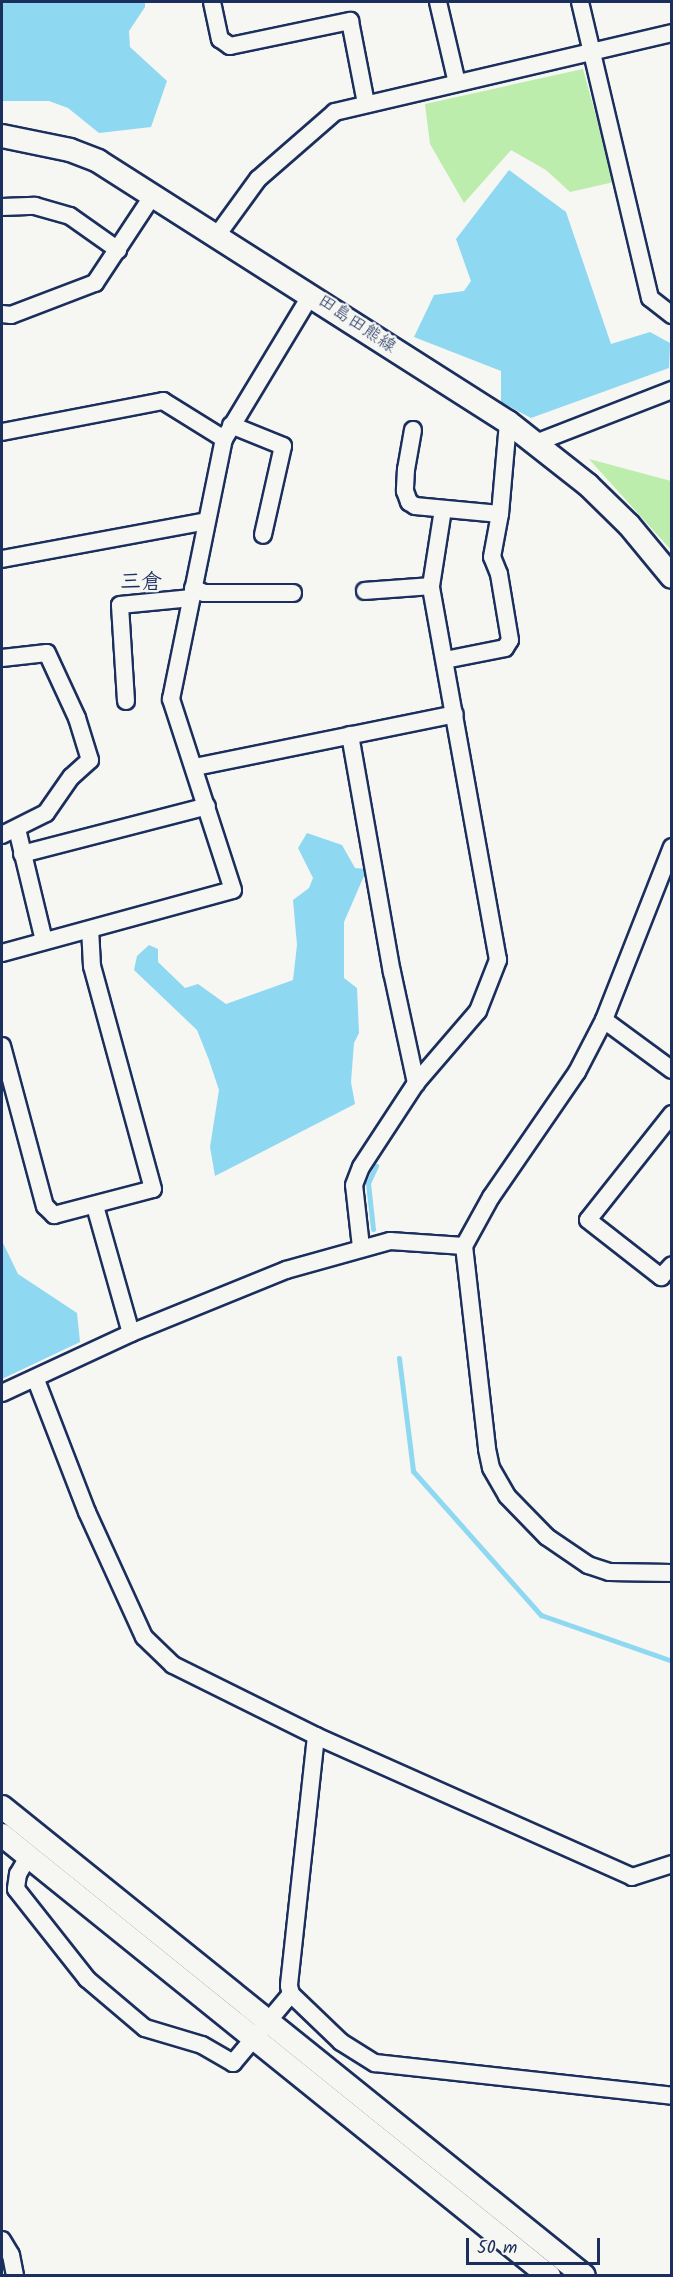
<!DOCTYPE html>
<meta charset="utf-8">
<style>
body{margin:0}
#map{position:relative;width:673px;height:2277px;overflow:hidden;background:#f6f6f2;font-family:Kalam,"Klee One",sans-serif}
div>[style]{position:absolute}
.green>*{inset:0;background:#bdedac}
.water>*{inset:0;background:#8fd8f1}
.stream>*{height:5px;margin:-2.5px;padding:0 2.5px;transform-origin:2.5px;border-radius:2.5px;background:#8fd8f1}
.roads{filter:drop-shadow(2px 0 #1b2f5e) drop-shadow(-2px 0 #1b2f5e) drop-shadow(0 2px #1b2f5e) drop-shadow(0 -2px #1b2f5e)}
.street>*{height:16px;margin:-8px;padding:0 8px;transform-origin:8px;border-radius:8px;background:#f6f6f2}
.secondary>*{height:22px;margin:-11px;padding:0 11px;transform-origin:11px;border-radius:11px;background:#f6f6f2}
span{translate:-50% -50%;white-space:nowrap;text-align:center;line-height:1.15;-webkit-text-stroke:4.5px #f6f6f2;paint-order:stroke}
.street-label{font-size:18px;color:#1b2f5e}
.quarter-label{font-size:21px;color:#1b2f5e;font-weight:700}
.frame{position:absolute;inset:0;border:3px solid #1b2f5e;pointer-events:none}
.scale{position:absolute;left:466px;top:2238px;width:134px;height:27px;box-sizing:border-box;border:3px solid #1b2f5e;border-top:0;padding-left:8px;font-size:18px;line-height:21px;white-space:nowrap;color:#1b2f5e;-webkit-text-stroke:4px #f6f6f2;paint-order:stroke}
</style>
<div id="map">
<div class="green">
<i style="clip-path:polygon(583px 69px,614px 182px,570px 192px,546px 170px,511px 150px,464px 203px,430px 144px,425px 104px)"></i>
<i style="clip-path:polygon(589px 459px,671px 481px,671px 550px)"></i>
</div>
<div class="water">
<i style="clip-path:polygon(2px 2px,145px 2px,145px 7px,129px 31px,130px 47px,167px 81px,151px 127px,99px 133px,68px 108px,49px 101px,2px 101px)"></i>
<i style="clip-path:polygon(509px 170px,566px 212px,611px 344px,650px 332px,670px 343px,669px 368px,531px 418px,501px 402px,501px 371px,414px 337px,434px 295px,464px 291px,471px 281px,456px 239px)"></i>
<i style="clip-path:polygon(307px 833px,342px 845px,355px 868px,367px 869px,344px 922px,344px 978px,357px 988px,359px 1033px,354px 1043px,351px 1082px,355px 1104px,215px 1176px,210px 1147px,219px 1090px,209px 1060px,197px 1030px,134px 970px,137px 956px,149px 945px,158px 949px,158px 962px,185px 988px,198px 984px,226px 1004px,293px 980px,297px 945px,293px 900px,309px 888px,313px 878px,298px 848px)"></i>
<i style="clip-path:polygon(2px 1241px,18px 1274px,77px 1313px,80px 1342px,2px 1379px)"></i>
</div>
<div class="stream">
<i style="left:373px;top:1229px;width:46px;rotate:-96.2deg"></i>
<i style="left:368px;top:1183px;width:19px;rotate:-65deg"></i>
<i style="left:399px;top:1358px;width:114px;rotate:82.9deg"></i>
<i style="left:413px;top:1471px;width:193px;rotate:48.4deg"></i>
<i style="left:541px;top:1615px;width:139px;rotate:19.3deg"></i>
</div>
<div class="roads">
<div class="street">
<i style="left:212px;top:2px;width:38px;rotate:78deg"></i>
<i style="left:220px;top:39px;width:12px;rotate:35deg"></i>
<i style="left:230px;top:46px;width:123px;rotate:-11.8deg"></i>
<i style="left:350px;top:21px;width:84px;rotate:79deg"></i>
<i style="left:438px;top:2px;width:83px;rotate:76.8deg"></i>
<i style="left:580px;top:2px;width:304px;rotate:76.7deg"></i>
<i style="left:650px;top:298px;width:28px;rotate:38deg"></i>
<i style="left:2px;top:207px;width:33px;rotate:-2deg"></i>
<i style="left:35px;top:206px;width:36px;rotate:16deg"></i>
<i style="left:70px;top:216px;width:59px;rotate:35.3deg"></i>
<i style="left:218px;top:234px;width:68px;rotate:-54deg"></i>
<i style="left:258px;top:179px;width:102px;rotate:-41deg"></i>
<i style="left:335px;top:112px;width:346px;rotate:-13.2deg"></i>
<i style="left:2px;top:314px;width:9px;rotate:6deg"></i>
<i style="left:11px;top:315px;width:90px;rotate:-20.9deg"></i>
<i style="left:95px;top:283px;width:105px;rotate:-56.6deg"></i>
<i style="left:231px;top:425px;width:56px;rotate:22deg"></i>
<i style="left:283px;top:446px;width:91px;rotate:102.7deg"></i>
<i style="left:413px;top:430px;width:40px;rotate:100deg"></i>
<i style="left:406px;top:469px;width:22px;rotate:93deg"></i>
<i style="left:405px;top:491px;width:12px;rotate:70deg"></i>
<i style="left:409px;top:502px;width:7px;rotate:34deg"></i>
<i style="left:415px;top:506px;width:85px;rotate:5.4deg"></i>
<i style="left:2px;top:432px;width:164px;rotate:-10.9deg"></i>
<i style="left:163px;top:401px;width:72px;rotate:31.9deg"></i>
<i style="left:538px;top:442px;width:144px;rotate:-21.2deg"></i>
<i style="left:2px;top:559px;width:208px;rotate:-10.5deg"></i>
<i style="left:193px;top:588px;width:12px;rotate:24deg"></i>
<i style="left:204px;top:593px;width:89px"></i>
<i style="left:365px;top:591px;width:66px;rotate:-4.3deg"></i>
<i style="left:2px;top:658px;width:45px;rotate:-6.3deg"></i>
<i style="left:47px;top:653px;width:72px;rotate:65.2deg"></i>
<i style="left:77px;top:718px;width:44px;rotate:72.8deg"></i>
<i style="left:90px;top:760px;width:25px;rotate:138deg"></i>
<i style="left:71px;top:777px;width:44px;rotate:124.8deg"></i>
<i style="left:46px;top:813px;width:49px;rotate:153.4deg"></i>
<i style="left:445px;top:660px;width:61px;rotate:-11.3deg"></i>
<i style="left:505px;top:648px;width:9px;rotate:-58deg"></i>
<i style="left:510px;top:640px;width:67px;rotate:-99.5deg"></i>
<i style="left:499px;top:574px;width:18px;rotate:-112deg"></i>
<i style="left:492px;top:557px;width:44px;rotate:-79.5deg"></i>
<i style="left:500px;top:514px;width:92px;rotate:-85deg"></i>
<i style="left:126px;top:701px;width:96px;rotate:-93.6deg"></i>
<i style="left:120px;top:605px;width:72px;rotate:-5.6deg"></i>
<i style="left:350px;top:735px;width:241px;rotate:80deg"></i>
<i style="left:392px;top:972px;width:114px;rotate:77.8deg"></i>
<i style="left:195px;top:767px;width:265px;rotate:-11.5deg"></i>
<i style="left:17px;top:829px;width:115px;rotate:76.4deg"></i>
<i style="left:672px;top:847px;width:186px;rotate:111.5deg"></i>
<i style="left:604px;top:1020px;width:59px;rotate:117.4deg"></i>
<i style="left:577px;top:1072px;width:152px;rotate:124.5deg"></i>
<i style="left:491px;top:1197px;width:56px;rotate:118.9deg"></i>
<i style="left:464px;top:1246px;width:204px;rotate:83.5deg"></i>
<i style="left:487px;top:1449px;width:19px;rotate:78deg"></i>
<i style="left:491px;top:1468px;width:32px;rotate:60deg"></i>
<i style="left:507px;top:1496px;width:57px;rotate:45.7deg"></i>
<i style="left:547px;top:1537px;width:50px;rotate:34.3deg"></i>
<i style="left:588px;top:1565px;width:22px;rotate:18deg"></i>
<i style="left:609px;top:1572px;width:63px;rotate:0.9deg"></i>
<i style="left:22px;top:854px;width:191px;rotate:-14.5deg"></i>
<i style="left:2px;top:953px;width:239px;rotate:-15.3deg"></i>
<i style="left:233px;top:890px;width:201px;rotate:-108deg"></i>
<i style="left:171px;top:699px;width:265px;rotate:-78.5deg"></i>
<i style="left:224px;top:439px;width:168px;rotate:-58.9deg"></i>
<i style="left:604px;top:1020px;width:84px;rotate:36.3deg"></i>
<i style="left:2px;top:1046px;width:166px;rotate:75deg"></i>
<i style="left:45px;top:1206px;width:13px;rotate:45deg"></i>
<i style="left:54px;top:1215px;width:102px;rotate:-14.7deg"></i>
<i style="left:153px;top:1189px;width:231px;rotate:-105.3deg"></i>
<i style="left:92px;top:966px;width:36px;rotate:-93deg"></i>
<i style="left:672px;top:1114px;width:135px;rotate:128.4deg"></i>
<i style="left:588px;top:1220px;width:93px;rotate:38deg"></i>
<i style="left:661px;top:1277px;width:16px;rotate:-47deg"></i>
<i style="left:95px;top:1206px;width:132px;rotate:74.2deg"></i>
<i style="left:361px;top:1247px;width:62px;rotate:-96.4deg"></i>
<i style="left:354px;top:1185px;width:19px;rotate:-69deg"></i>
<i style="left:361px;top:1167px;width:100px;rotate:-56.8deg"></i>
<i style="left:416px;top:1083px;width:95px;rotate:-49.3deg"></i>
<i style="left:478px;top:1011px;width:55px;rotate:-68.6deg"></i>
<i style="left:498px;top:960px;width:380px;rotate:-100.2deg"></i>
<i style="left:431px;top:586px;width:78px;rotate:-81.1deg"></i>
<i style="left:36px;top:1380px;width:142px;rotate:68.9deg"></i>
<i style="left:87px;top:1512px;width:137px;rotate:65.5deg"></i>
<i style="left:144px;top:1637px;width:40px;rotate:44deg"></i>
<i style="left:173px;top:1665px;width:160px;rotate:26.4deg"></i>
<i style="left:316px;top:1736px;width:346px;rotate:24deg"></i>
<i style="left:632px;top:1877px;width:42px;rotate:-18deg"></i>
<i style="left:2px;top:1393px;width:142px;rotate:-24.9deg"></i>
<i style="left:131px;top:1333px;width:167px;rotate:-22.1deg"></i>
<i style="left:286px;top:1270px;width:108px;rotate:-15.6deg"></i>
<i style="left:390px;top:1241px;width:74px;rotate:3.9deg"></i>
<i style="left:316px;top:1736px;width:251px;rotate:96.2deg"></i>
<i style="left:289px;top:1986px;width:8px;rotate:76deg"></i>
<i style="left:291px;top:1994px;width:69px;rotate:43.8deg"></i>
<i style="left:341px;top:2042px;width:40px;rotate:32deg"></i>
<i style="left:375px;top:2063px;width:299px;rotate:6.3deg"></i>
<i style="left:28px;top:1857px;width:20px;rotate:120deg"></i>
<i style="left:18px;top:1874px;width:15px;rotate:98deg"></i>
<i style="left:16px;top:1889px;width:115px;rotate:51.7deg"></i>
<i style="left:87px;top:1979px;width:76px;rotate:40.2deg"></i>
<i style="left:145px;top:2028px;width:59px;rotate:16.6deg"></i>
<i style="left:202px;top:2045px;width:36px;rotate:30deg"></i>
<i style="left:233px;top:2063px;width:90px;rotate:-50deg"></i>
<i style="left:2px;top:2240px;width:17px;rotate:59deg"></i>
<i style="left:11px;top:2255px;width:21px;rotate:79deg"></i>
</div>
<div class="secondary">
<i style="left:2px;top:136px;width:69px;rotate:11.6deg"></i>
<i style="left:70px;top:150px;width:30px;rotate:21deg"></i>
<i style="left:98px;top:161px;width:486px;rotate:32.5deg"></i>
<i style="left:508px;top:422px;width:102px;rotate:38.2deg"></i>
<i style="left:588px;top:485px;width:57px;rotate:44.3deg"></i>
<i style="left:629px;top:525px;width:67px;rotate:50.4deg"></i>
<i style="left:2px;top:1807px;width:747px;rotate:38.86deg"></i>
<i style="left:2px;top:1835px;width:703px;rotate:38.88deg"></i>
</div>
</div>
<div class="street-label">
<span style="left:356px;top:325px;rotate:34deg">田島田熊線</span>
</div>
<div class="quarter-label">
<span style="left:141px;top:583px">三倉</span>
</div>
<div class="frame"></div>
<div class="scale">50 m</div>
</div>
